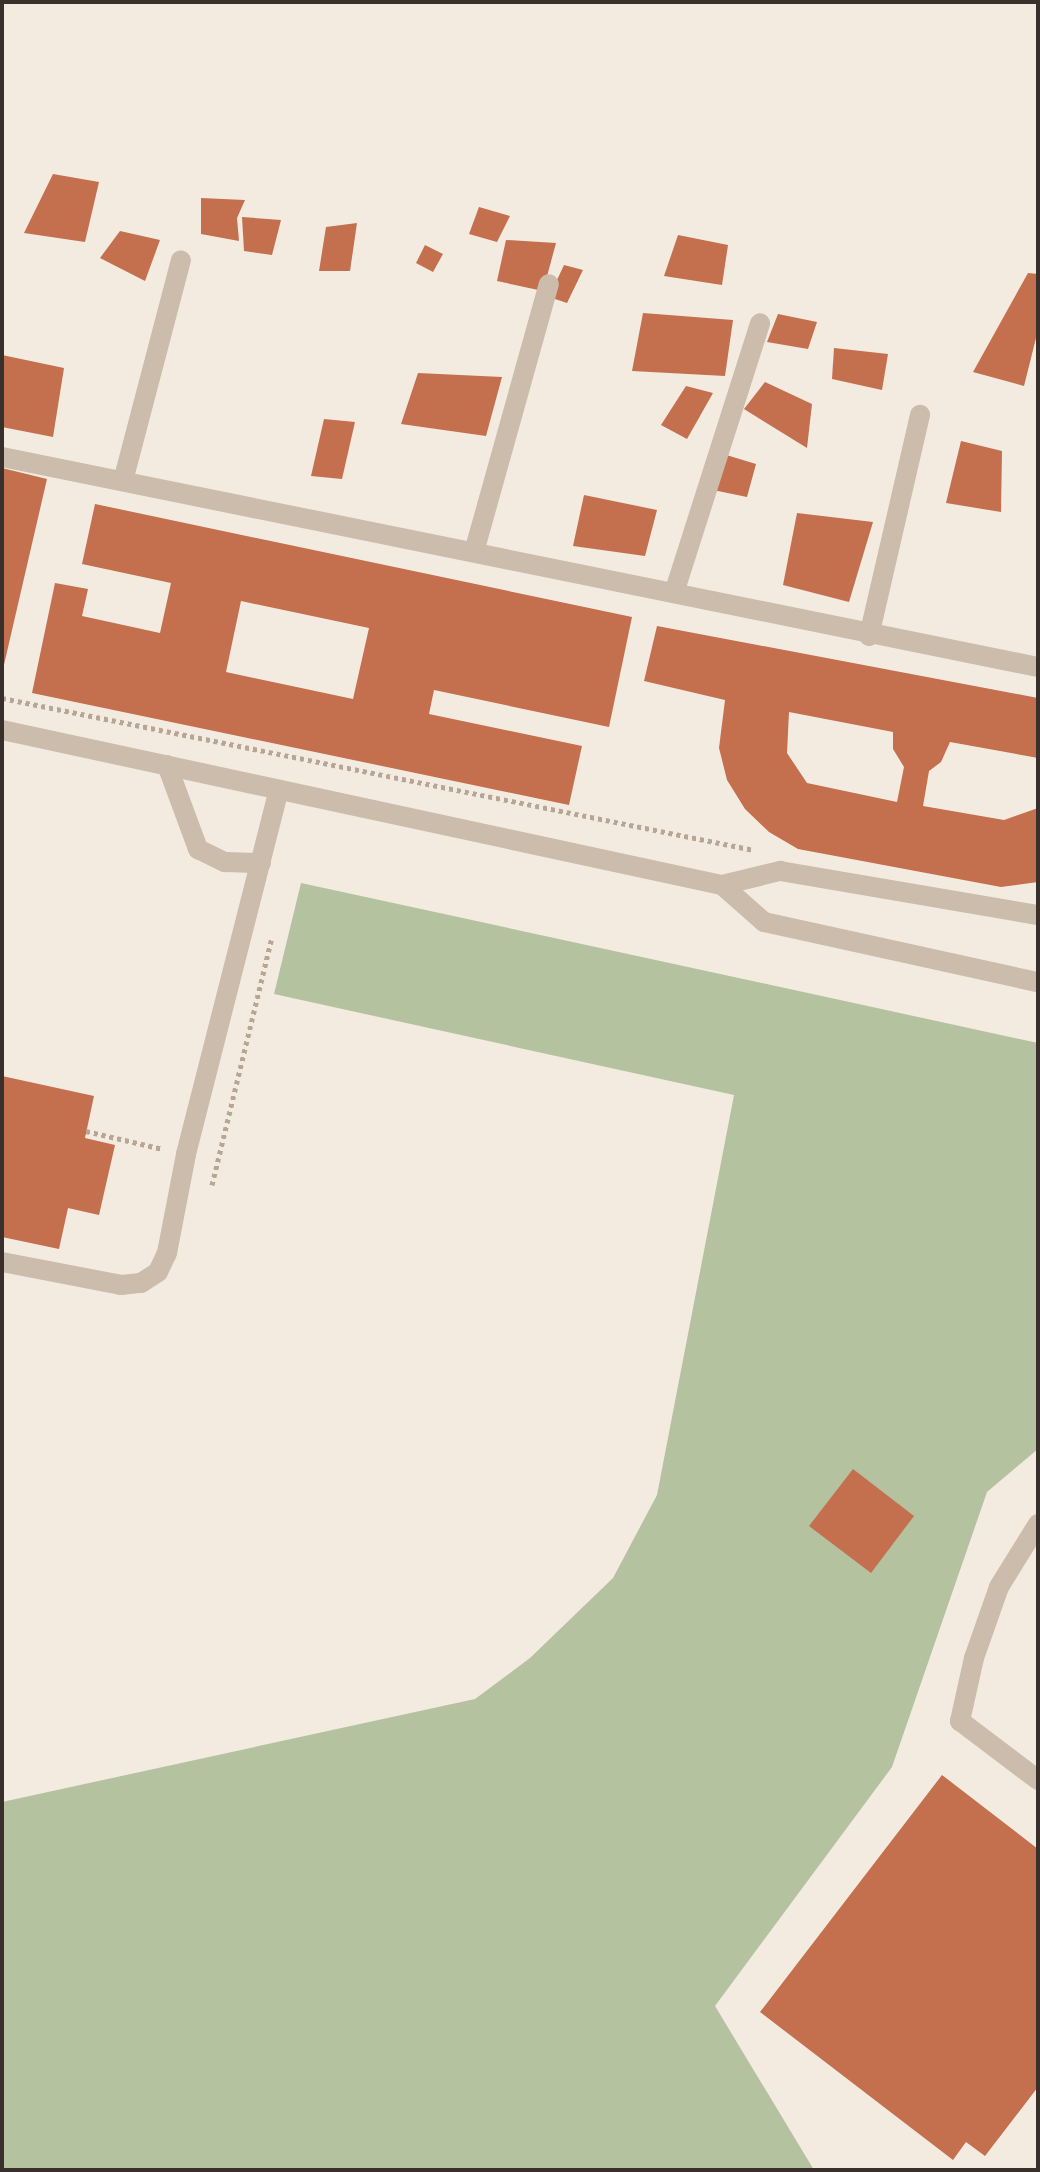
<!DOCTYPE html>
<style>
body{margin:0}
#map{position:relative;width:1040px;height:2172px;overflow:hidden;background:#f3ebe0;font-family:"DejaVu Sans",sans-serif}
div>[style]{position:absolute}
.green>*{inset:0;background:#b5c2a0}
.building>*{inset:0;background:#c46f4e}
.path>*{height:5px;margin-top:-2.5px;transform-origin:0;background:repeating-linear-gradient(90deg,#b7a696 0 4px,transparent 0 8px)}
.minor>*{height:20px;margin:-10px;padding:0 10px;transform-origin:10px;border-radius:10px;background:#cbbcac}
span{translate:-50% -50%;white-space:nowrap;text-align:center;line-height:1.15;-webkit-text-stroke:6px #faf5ed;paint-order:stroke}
.frame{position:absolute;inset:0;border:4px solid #3a302b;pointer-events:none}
</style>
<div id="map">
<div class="green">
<i style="clip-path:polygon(301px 883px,1038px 1043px,1038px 1449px,987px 1492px,892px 1767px,715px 2006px,814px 2170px,2px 2170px,2px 1802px,475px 1699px,530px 1658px,613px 1578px,657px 1495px,734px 1095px,274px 994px)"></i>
</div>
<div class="building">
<i style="clip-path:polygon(53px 174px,99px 182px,85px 242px,24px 233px)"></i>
<i style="clip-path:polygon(201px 198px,245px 200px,237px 218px,239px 241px,201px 234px)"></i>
<i style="clip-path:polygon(479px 207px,510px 216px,497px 242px,469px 234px)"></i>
<i style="clip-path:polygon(242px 217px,281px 220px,272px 255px,244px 251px)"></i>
<i style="clip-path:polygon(357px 223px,350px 271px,319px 271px,326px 227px)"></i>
<i style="clip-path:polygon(120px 231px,160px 240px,145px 281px,100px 258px)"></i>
<i style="clip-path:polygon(678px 235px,728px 245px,722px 285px,664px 276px)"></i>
<i style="clip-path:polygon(506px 240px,556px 243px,543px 291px,497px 281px)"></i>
<i style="clip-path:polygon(425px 245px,443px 254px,433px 272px,416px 263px)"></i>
<i style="clip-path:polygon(564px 265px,583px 270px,567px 303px,549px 297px)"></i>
<i style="clip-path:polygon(1028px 273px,1038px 274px,1038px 330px,1024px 386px,973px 372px)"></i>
<i style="clip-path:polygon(643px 313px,733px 320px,725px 376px,632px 371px)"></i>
<i style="clip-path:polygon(778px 314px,817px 322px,808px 349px,767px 342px)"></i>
<i style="clip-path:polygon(834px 348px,888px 354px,882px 390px,832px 379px)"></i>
<i style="clip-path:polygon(2px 355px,64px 368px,53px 437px,2px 427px)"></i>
<i style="clip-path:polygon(418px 373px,502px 377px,486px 436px,401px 424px)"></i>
<i style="clip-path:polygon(765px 382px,812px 404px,807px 448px,744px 409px)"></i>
<i style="clip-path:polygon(686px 386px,713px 393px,687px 439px,661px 425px)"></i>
<i style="clip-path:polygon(324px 419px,355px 422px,342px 479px,311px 476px)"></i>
<i style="clip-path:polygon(961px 441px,1002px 451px,1001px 512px,946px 503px)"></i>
<i style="clip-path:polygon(723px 454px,756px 464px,747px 497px,713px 490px)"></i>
<i style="clip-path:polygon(2px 468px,47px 479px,3px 669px,2px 668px)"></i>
<i style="clip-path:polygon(584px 495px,657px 510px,645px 556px,573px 546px)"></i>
<i style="clip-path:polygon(evenodd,95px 504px,632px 617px,609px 727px,434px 690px,429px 714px,582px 746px,569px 805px,32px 693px,55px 583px,88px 589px,82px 616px,160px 633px,171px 583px,82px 564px,95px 504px,241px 601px,369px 628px,353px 699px,226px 672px,241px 601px)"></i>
<i style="clip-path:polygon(797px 513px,873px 522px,849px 602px,783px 585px)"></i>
<i style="clip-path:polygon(evenodd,657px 626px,1038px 698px,1038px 758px,950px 742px,941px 762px,929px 771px,923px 806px,1004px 820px,1038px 808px,1038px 882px,1001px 887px,798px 849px,769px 832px,745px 809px,727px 780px,719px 748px,725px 700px,644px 681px,657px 626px,789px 712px,893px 732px,893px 749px,904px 767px,897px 802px,807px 783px,787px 753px,789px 712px)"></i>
<i style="clip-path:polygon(2px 1076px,94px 1096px,85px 1138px,115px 1145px,99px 1215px,68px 1208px,59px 1249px,2px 1237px)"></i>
<i style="clip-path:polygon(853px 1469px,914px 1516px,871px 1573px,809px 1526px)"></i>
<i style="clip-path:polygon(942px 1775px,1038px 1849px,1038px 2087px,985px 2156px,966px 2142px,953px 2160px,760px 2012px)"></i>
</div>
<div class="path">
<i style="left:2px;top:698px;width:767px;rotate:11.43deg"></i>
<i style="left:86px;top:1131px;width:79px;rotate:13.2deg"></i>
<i style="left:212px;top:1185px;width:255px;rotate:-76.4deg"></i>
</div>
<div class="minor">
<i style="left:2px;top:457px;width:1057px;rotate:11.46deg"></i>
<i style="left:123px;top:481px;width:228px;rotate:-75.3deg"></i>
<i style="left:474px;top:552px;width:278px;rotate:-74.4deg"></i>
<i style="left:674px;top:593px;width:283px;rotate:-72.3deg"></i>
<i style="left:869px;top:636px;width:227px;rotate:-77deg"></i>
<i style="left:2px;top:730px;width:736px;rotate:12.15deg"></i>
<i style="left:722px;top:885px;width:60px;rotate:-13.6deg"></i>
<i style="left:780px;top:871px;width:262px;rotate:9.7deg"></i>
<i style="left:167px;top:765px;width:90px;rotate:69.7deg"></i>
<i style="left:198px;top:849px;width:30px;rotate:26deg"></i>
<i style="left:225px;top:862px;width:36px;rotate:2deg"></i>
<i style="left:722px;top:885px;width:56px;rotate:41.4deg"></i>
<i style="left:764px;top:922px;width:280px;rotate:12.4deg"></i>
<i style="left:2px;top:1262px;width:121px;rotate:10.9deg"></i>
<i style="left:121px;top:1285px;width:20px;rotate:-6deg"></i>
<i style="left:141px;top:1283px;width:20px;rotate:-33deg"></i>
<i style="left:158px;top:1272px;width:21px;rotate:-65deg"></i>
<i style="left:167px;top:1253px;width:101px;rotate:-79.1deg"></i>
<i style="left:186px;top:1154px;width:376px;rotate:-75.7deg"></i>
<i style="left:1038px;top:1524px;width:74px;rotate:121.8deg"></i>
<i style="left:999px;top:1587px;width:75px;rotate:109.4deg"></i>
<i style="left:974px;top:1658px;width:65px;rotate:102.5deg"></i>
<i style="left:960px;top:1721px;width:98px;rotate:37.1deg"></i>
</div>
<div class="frame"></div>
</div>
